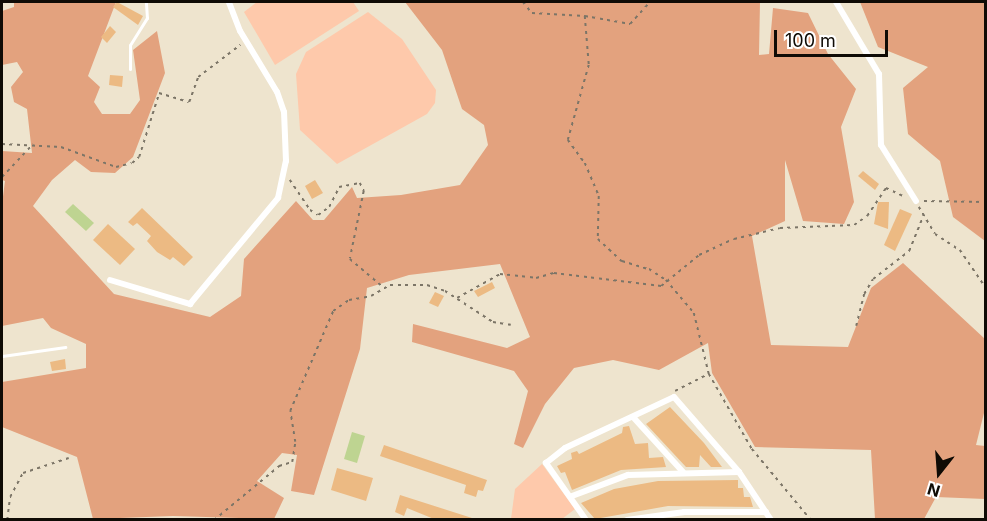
<!DOCTYPE html>
<style>
body{margin:0}
#map{position:relative;width:987px;height:521px;overflow:hidden;background:#eee4ce;font-family:Inter,sans-serif}
div>[style]{position:absolute}
.green>*{inset:0;background:#fec9ab}
.forest>*{inset:0;background:#e3a27e}
.water>*{inset:0;background:#bed491}
.building>*{inset:0;background:#ecba83}
.path>*{height:1.5px;margin-top:-0.75px;transform-origin:0;background:repeating-linear-gradient(90deg,#7c7567 0 3px,transparent 0 7.5px)}
.lane>*{height:3px;margin:-1.5px;padding:0 1.5px;transform-origin:1.5px;border-radius:1.5px;background:#fff}
.street>*{height:6px;margin:-3px;padding:0 3px;transform-origin:3px;border-radius:3px;background:#fff}
span{translate:-50% -50%;white-space:nowrap;text-align:center;line-height:1.15;-webkit-text-stroke:5px #fff;paint-order:stroke}
.frame{position:absolute;inset:0;border:3px solid #0f0b05;pointer-events:none}
.north{position:absolute;left:909px;top:443px;width:60px;height:60px;-webkit-text-stroke:4px #fff;paint-order:stroke;rotate:197deg;font-size:16px;font-weight:700;line-height:24px;text-align:center;color:#0f0b05}
.north::after{content:'';display:block;margin:auto;width:21px;height:27px;background:#0f0b05;clip-path:polygon(50% 0,100% 100%,50% 72%,0 100%)}
.scale{position:absolute;left:774px;top:30px;width:114px;height:27px;box-sizing:border-box;border:3px solid #0f0b05;border-top:0;padding-left:8px;font-size:18px;line-height:21px;white-space:nowrap;color:#0f0b05;-webkit-text-stroke:4px #fff;paint-order:stroke}
</style>
<div id="map">
<div class="green">
<i style="clip-path:polygon(257px 2px,353px 2px,359px 11px,275px 65px,244px 12px)"></i>
<i style="clip-path:polygon(368px 12px,402px 39px,436px 90px,435px 103px,427px 114px,337px 164px,300px 130px,296px 74px,306px 52px)"></i>
<i style="clip-path:polygon(542px 464px,575px 509px,562px 519px,511px 519px,515px 489px)"></i>
</div>
<div class="forest">
<i style="clip-path:polygon(14px 2px,116px 2px,88px 76px,100px 87px,94px 102px,102px 114px,130px 114px,140px 100px,133px 50px,157px 31px,165px 73px,133px 157px,115px 173px,91px 172px,75px 160px,52px 180px,33px 206px,114px 294px,210px 317px,241px 296px,244px 259px,296px 201px,313px 220px,324px 220px,352px 187px,357px 198px,401px 195px,460px 185px,488px 145px,484px 125px,462px 109px,442px 50px,405px 2px,760px 2px,759px 55px,769px 54px,773px 8px,808px 13px,828px 54px,856px 89px,841px 127px,854px 202px,844px 224px,803px 221px,785px 160px,785px 221px,752px 236px,771px 345px,848px 347px,871px 288px,903px 263px,985px 339px,985px 409px,976px 445px,985px 446px,985px 499px,936px 497px,924px 519px,875px 519px,871px 450px,755px 447px,712px 373px,708px 343px,659px 370px,613px 360px,574px 368px,545px 404px,523px 448px,514px 444px,528px 391px,514px 371px,412px 342px,413px 324px,507px 348px,530px 337px,500px 264px,409px 275px,367px 288px,360px 349px,314px 495px,291px 491px,297px 455px,282px 453px,257px 481px,284px 498px,274px 519px,173px 516px,93px 519px,77px 457px,2px 427px,2px 382px,86px 368px,86px 344px,51px 328px,43px 318px,2px 326px,2px 204px,5px 181px,2px 180px,2px 151px,32px 153px,27px 109px,14px 102px,11px 87px,23px 72px,17px 62px,2px 65px,2px 11px,14px 7px)"></i>
<i style="clip-path:polygon(860px 2px,985px 2px,985px 241px,953px 217px,940px 161px,908px 134px,903px 88px,928px 67px,878px 47px)"></i>
</div>
<div class="water">
<i style="clip-path:polygon(73px 204px,94px 223px,86px 231px,65px 212px)"></i>
<i style="clip-path:polygon(352px 432px,365px 436px,357px 463px,344px 459px)"></i>
</div>
<div class="building">
<i style="clip-path:polygon(117px 2px,143px 16px,138px 25px,113px 7px)"></i>
<i style="clip-path:polygon(110px 26px,116px 32px,107px 43px,101px 37px)"></i>
<i style="clip-path:polygon(110px 75px,123px 76px,122px 87px,109px 85px)"></i>
<i style="clip-path:polygon(863px 171px,879px 184px,875px 190px,858px 176px)"></i>
<i style="clip-path:polygon(315px 180px,323px 193px,312px 199px,305px 186px)"></i>
<i style="clip-path:polygon(878px 202px,889px 202px,888px 229px,874px 224px)"></i>
<i style="clip-path:polygon(142px 208px,193px 257px,184px 266px,173px 257px,170px 260px,157px 252px,147px 241px,151px 236px,137px 223px,133px 226px,128px 222px)"></i>
<i style="clip-path:polygon(900px 209px,912px 214px,895px 251px,884px 245px)"></i>
<i style="clip-path:polygon(108px 224px,135px 249px,120px 265px,93px 240px)"></i>
<i style="clip-path:polygon(492px 282px,495px 288px,478px 297px,474px 291px)"></i>
<i style="clip-path:polygon(435px 292px,444px 296px,438px 307px,429px 303px)"></i>
<i style="clip-path:polygon(65px 359px,66px 369px,52px 371px,50px 362px)"></i>
<i style="clip-path:polygon(670px 407px,704px 443px,722px 467px,711px 467px,700px 455px,699px 467px,686px 467px,646px 424px)"></i>
<i style="clip-path:polygon(629px 426px,635px 444px,648px 443px,649px 458px,663px 457px,666px 467px,621px 470px,572px 490px,565px 472px,561px 473px,557px 466px,572px 459px,571px 453px,577px 451px,579px 454px,622px 433px,623px 427px)"></i>
<i style="clip-path:polygon(384px 445px,487px 480px,483px 491px,478px 490px,476px 497px,464px 493px,466px 485px,380px 456px)"></i>
<i style="clip-path:polygon(337px 468px,373px 478px,366px 501px,331px 490px)"></i>
<i style="clip-path:polygon(738px 480px,738px 488px,743px 488px,744px 497px,750px 497px,753px 507px,668px 506px,595px 519px,581px 503px,614px 489px,658px 481px)"></i>
<i style="clip-path:polygon(400px 495px,472px 518px,472px 519px,434px 519px,407px 508px,404px 516px,395px 512px)"></i>
</div>
<div class="path">
<i style="left:523px;top:2px;width:14px;rotate:51deg"></i>
<i style="left:532px;top:13px;width:53px;rotate:3.2deg"></i>
<i style="left:585px;top:16px;width:46px;rotate:10.1deg"></i>
<i style="left:630px;top:24px;width:30px;rotate:-48deg"></i>
<i style="left:585px;top:16px;width:49px;rotate:85.3deg"></i>
<i style="left:589px;top:65px;width:78px;rotate:105.6deg"></i>
<i style="left:568px;top:140px;width:29px;rotate:54deg"></i>
<i style="left:585px;top:163px;width:36px;rotate:67deg"></i>
<i style="left:599px;top:196px;width:43px;rotate:91.3deg"></i>
<i style="left:598px;top:239px;width:33px;rotate:43deg"></i>
<i style="left:622px;top:261px;width:28px;rotate:17deg"></i>
<i style="left:649px;top:269px;width:20px;rotate:33deg"></i>
<i style="left:666px;top:280px;width:43px;rotate:49.7deg"></i>
<i style="left:694px;top:313px;width:63px;rotate:76.2deg"></i>
<i style="left:709px;top:374px;width:86px;rotate:60.2deg"></i>
<i style="left:752px;top:449px;width:92px;rotate:50.3deg"></i>
<i style="left:2px;top:144px;width:59px;rotate:2.9deg"></i>
<i style="left:61px;top:147px;width:59px;rotate:20deg"></i>
<i style="left:116px;top:167px;width:16px;rotate:-14deg"></i>
<i style="left:132px;top:163px;width:9px;rotate:-41deg"></i>
<i style="left:139px;top:157px;width:67px;rotate:-72.6deg"></i>
<i style="left:159px;top:93px;width:31px;rotate:17deg"></i>
<i style="left:189px;top:102px;width:27px;rotate:-70deg"></i>
<i style="left:198px;top:77px;width:53px;rotate:-37.3deg"></i>
<i style="left:2px;top:177px;width:45px;rotate:-46.8deg"></i>
<i style="left:290px;top:180px;width:36px;rotate:56deg"></i>
<i style="left:310px;top:210px;width:9px;rotate:32deg"></i>
<i style="left:318px;top:215px;width:14px;rotate:-36deg"></i>
<i style="left:329px;top:207px;width:22px;rotate:-63deg"></i>
<i style="left:339px;top:187px;width:21px;rotate:-11deg"></i>
<i style="left:360px;top:183px;width:9px;rotate:63deg"></i>
<i style="left:364px;top:191px;width:69px;rotate:101.6deg"></i>
<i style="left:350px;top:259px;width:43px;rotate:40.3deg"></i>
<i style="left:924px;top:201px;width:62px;rotate:0.9deg"></i>
<i style="left:919px;top:207px;width:31px;rotate:59deg"></i>
<i style="left:935px;top:234px;width:30px;rotate:33deg"></i>
<i style="left:960px;top:250px;width:46px;rotate:55.6deg"></i>
<i style="left:457px;top:298px;width:49px;rotate:-29.2deg"></i>
<i style="left:500px;top:274px;width:36px;rotate:6deg"></i>
<i style="left:536px;top:278px;width:19px;rotate:-16deg"></i>
<i style="left:554px;top:273px;width:108px;rotate:6.9deg"></i>
<i style="left:661px;top:286px;width:49px;rotate:-39.2deg"></i>
<i style="left:699px;top:255px;width:38px;rotate:-25deg"></i>
<i style="left:734px;top:239px;width:47px;rotate:-13.4deg"></i>
<i style="left:780px;top:228px;width:74px;rotate:-2.3deg"></i>
<i style="left:854px;top:225px;width:16px;rotate:-35deg"></i>
<i style="left:867px;top:216px;width:34px;rotate:-56deg"></i>
<i style="left:886px;top:188px;width:21px;rotate:25deg"></i>
<i style="left:856px;top:326px;width:33px;rotate:-76deg"></i>
<i style="left:864px;top:294px;width:17px;rotate:-59deg"></i>
<i style="left:873px;top:279px;width:46px;rotate:-37.9deg"></i>
<i style="left:909px;top:251px;width:38px;rotate:-68deg"></i>
<i style="left:675px;top:391px;width:37px;rotate:-27deg"></i>
<i style="left:7px;top:520px;width:23px;rotate:-83deg"></i>
<i style="left:10px;top:497px;width:27px;rotate:-62deg"></i>
<i style="left:23px;top:473px;width:48px;rotate:-18.1deg"></i>
<i style="left:214px;top:520px;width:85px;rotate:-39.7deg"></i>
<i style="left:279px;top:466px;width:14px;rotate:-17deg"></i>
<i style="left:292px;top:462px;width:20px;rotate:-81deg"></i>
<i style="left:295px;top:442px;width:31px;rotate:-99deg"></i>
<i style="left:290px;top:411px;width:109px;rotate:-66.7deg"></i>
<i style="left:333px;top:311px;width:19px;rotate:-35deg"></i>
<i style="left:349px;top:300px;width:22px;rotate:-10deg"></i>
<i style="left:371px;top:296px;width:22px;rotate:-30deg"></i>
<i style="left:390px;top:285px;width:37px"></i>
<i style="left:427px;top:285px;width:19px;rotate:18deg"></i>
<i style="left:445px;top:291px;width:57px;rotate:32.9deg"></i>
<i style="left:493px;top:322px;width:18px;rotate:9deg"></i>
</div>
<div class="lane">
<i style="left:130px;top:69px;width:24px;rotate:-90deg"></i>
<i style="left:130px;top:45px;width:32px;rotate:-58deg"></i>
<i style="left:147px;top:18px;width:16px;rotate:-94deg"></i>
<i style="left:2px;top:356px;width:64px;rotate:-8.1deg"></i>
</div>
<div class="street">
<i style="left:836px;top:2px;width:84px;rotate:59.2deg"></i>
<i style="left:879px;top:74px;width:71px;rotate:88.4deg"></i>
<i style="left:881px;top:145px;width:66px;rotate:58deg"></i>
<i style="left:110px;top:280px;width:84px;rotate:16.7deg"></i>
<i style="left:190px;top:304px;width:138px;rotate:-50.3deg"></i>
<i style="left:278px;top:198px;width:38px;rotate:-78deg"></i>
<i style="left:286px;top:161px;width:49px;rotate:-92.3deg"></i>
<i style="left:284px;top:112px;width:21px;rotate:-109deg"></i>
<i style="left:277px;top:92px;width:71px;rotate:-121.2deg"></i>
<i style="left:240px;top:31px;width:31px;rotate:-111deg"></i>
<i style="left:633px;top:417px;width:74px;rotate:47.7deg"></i>
<i style="left:572px;top:496px;width:60px;rotate:-20.6deg"></i>
<i style="left:628px;top:475px;width:111px;rotate:-1.5deg"></i>
<i style="left:586px;top:520px;width:70px;rotate:-125.1deg"></i>
<i style="left:546px;top:463px;width:24px;rotate:-38deg"></i>
<i style="left:565px;top:448px;width:120px;rotate:-25.1deg"></i>
<i style="left:674px;top:397px;width:99px;rotate:49.1deg"></i>
<i style="left:739px;top:472px;width:58px;rotate:56.3deg"></i>
<i style="left:627px;top:520px;width:58px;rotate:-8deg"></i>
<i style="left:684px;top:512px;width:82px"></i>
</div>
<div class="frame"></div>
<div class="north">N</div>
<div class="scale">100 m</div>
</div>
